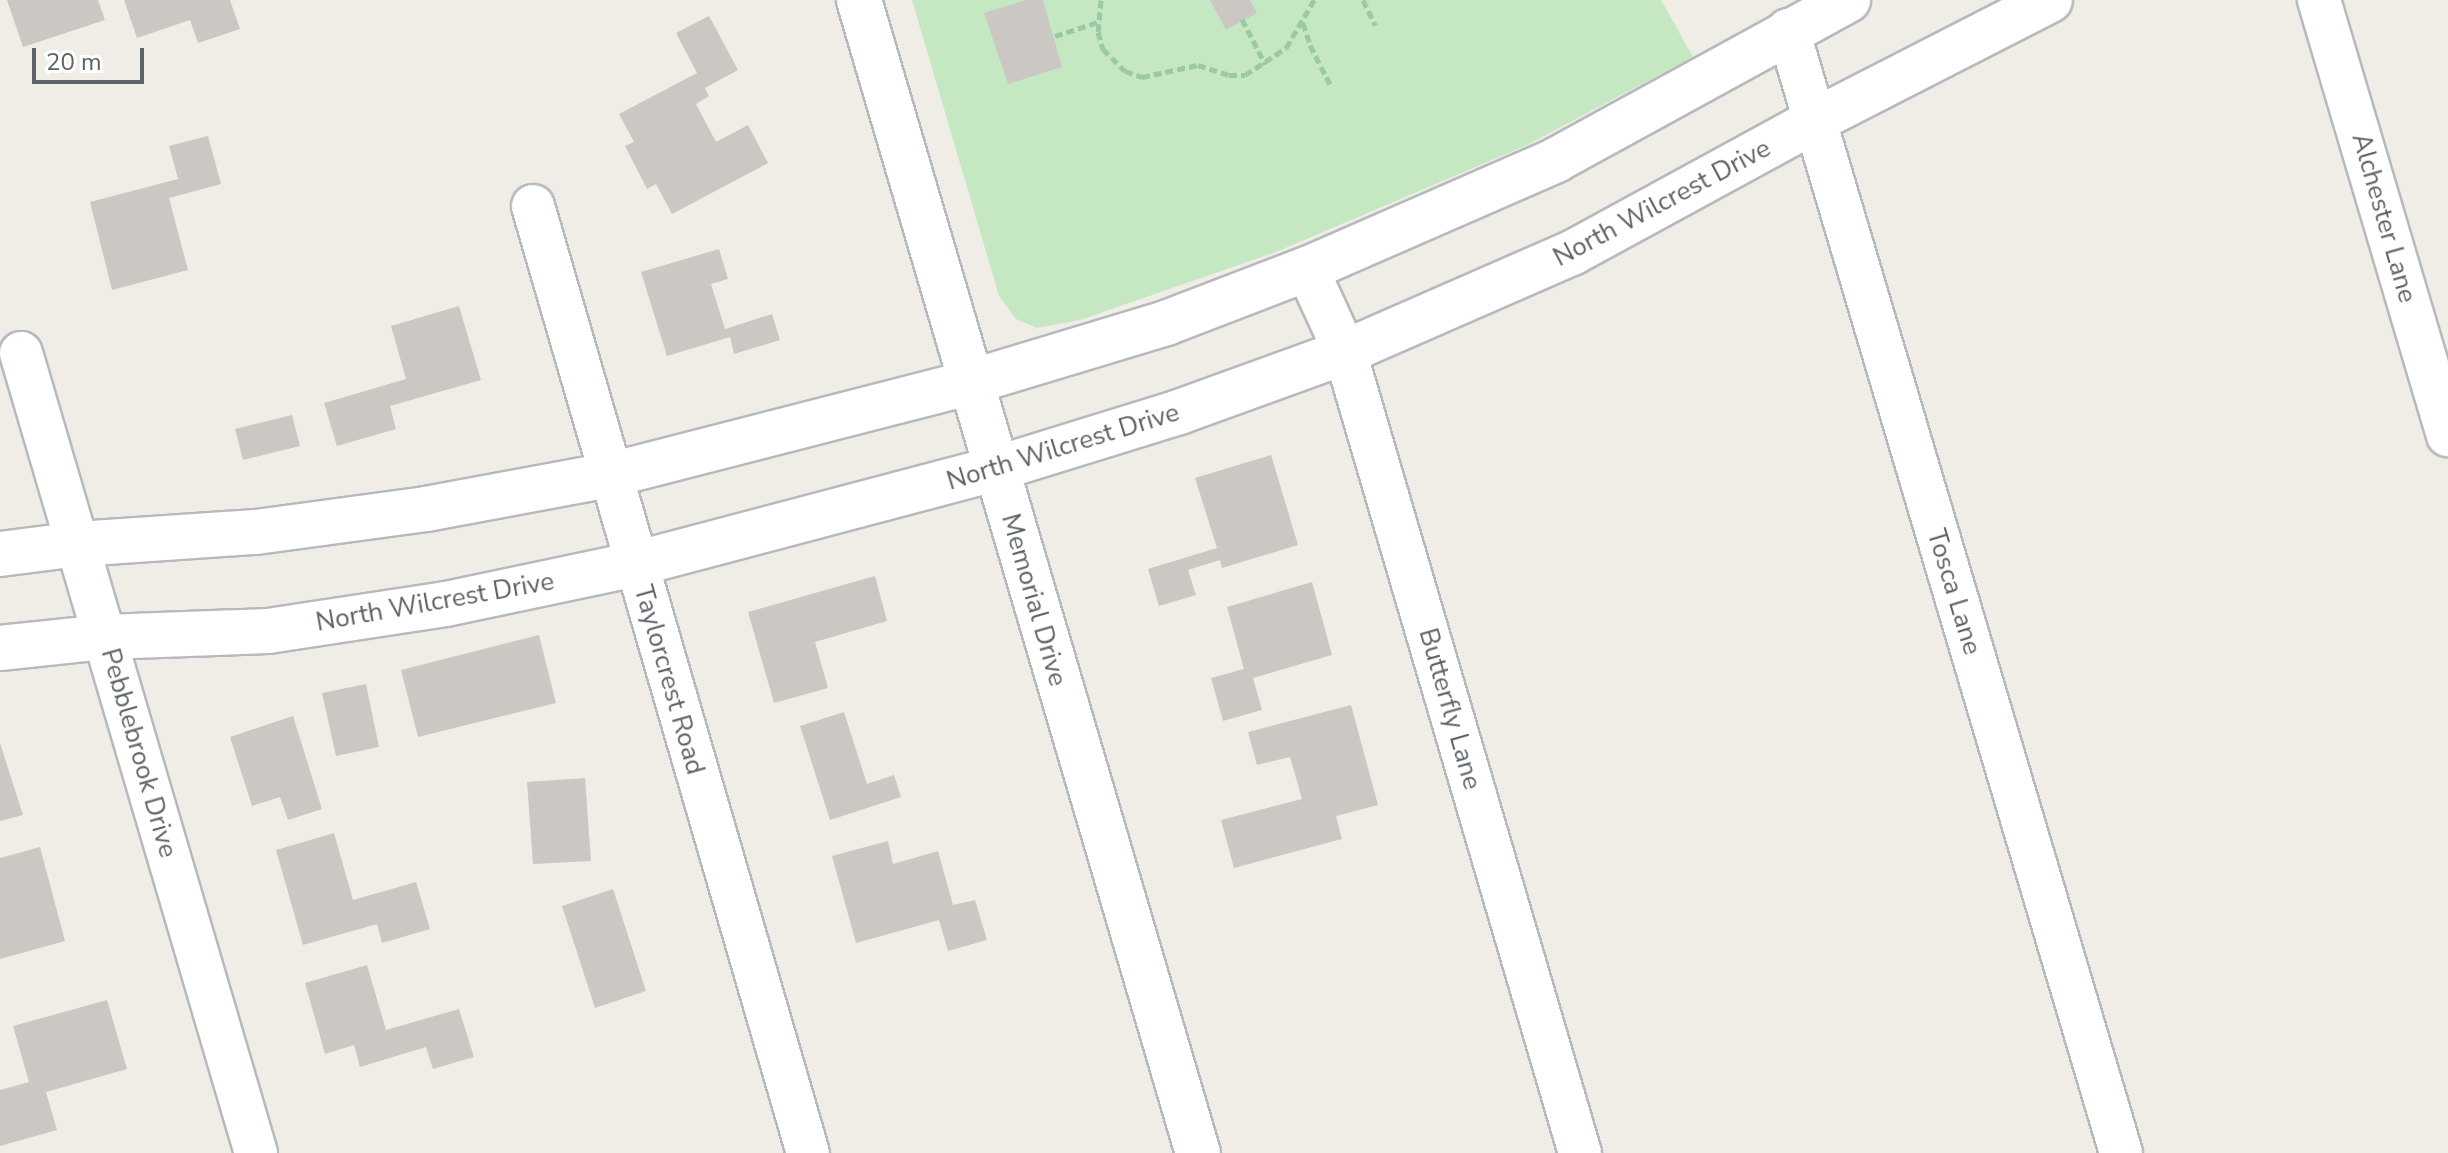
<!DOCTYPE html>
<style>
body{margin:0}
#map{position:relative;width:2448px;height:1153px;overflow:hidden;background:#f0ede6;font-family:"Nunito Sans",sans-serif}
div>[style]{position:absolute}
.green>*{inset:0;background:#c5e8c2}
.building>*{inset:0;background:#cbc8c3}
.path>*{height:5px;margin-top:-2.5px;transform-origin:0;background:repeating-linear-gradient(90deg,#9bc9a5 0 8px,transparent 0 12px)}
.roads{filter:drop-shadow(2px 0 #b6b9bd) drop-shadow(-2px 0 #b6b9bd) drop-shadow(0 2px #b6b9bd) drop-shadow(0 -2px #b6b9bd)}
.street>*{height:42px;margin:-21px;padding:0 21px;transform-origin:21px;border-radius:21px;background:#fff}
.secondary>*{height:44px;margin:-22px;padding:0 22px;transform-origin:22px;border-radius:22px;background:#fff}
span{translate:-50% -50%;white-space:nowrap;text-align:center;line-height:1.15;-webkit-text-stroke:7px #fff;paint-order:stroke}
.street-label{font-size:26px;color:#5d6267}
.scale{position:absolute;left:32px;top:48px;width:112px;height:36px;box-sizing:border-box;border:4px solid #5d6267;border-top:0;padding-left:10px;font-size:24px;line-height:28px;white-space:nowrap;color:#5d6267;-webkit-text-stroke:6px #fff;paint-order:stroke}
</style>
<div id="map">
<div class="green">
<i style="clip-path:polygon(912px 0,1661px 0,1693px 57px,1527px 145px,1276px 252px,1080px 320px,1037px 328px,1016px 319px,999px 296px)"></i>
</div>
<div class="building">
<i style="clip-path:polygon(7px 0,98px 0,105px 20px,23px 47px)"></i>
<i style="clip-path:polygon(124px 0,230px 0,240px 29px,198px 43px,190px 20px,137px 38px)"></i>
<i style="clip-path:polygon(1026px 0,1043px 0,1062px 67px,1008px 84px,984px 13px)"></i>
<i style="clip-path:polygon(1210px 0,1250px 0,1257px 13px,1226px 30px)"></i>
<i style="clip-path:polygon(709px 16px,738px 70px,705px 88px,709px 96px,696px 104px,716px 142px,748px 125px,768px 163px,672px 214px,656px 184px,647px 189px,625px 146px,634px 142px,619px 114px,697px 73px,676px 33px)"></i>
<i style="clip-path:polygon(208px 136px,221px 184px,169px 198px,188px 270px,112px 290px,90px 202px,178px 179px,169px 146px)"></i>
<i style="clip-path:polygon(719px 249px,728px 279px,711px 284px,725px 329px,772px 314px,780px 340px,734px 354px,730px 337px,667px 356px,641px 272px)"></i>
<i style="clip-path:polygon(459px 306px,481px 380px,390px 406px,396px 429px,337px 446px,324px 403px,406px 379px,391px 326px)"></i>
<i style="clip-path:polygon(292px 415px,300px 446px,243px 460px,235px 429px)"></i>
<i style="clip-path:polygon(1271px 455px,1298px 545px,1222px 568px,1220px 560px,1188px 570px,1196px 595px,1159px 606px,1148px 569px,1217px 548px,1195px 478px)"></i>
<i style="clip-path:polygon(875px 576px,887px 621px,815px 642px,828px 688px,774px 703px,748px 612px)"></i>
<i style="clip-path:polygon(1312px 582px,1332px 655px,1253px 678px,1262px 710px,1223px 721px,1211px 678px,1244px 669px,1227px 607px)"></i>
<i style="clip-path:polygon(539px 635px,556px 703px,418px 737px,401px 670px)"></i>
<i style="clip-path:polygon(366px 684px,379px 747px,336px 756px,322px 693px)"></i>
<i style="clip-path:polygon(1351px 705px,1378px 805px,1336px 816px,1342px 839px,1234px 868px,1221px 820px,1302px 799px,1290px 757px,1257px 765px,1248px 732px)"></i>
<i style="clip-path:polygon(844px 712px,867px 784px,894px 775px,901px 797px,830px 820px,800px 726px)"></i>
<i style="clip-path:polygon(293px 716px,322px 809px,288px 820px,280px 797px,252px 806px,230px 737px)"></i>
<i style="clip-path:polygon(0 743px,23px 815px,0 821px)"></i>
<i style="clip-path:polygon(585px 778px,591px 861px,533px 864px,527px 782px)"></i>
<i style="clip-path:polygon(334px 833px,353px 900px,416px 882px,430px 929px,382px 943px,377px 924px,303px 945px,276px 850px)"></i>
<i style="clip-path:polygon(888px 841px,893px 864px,938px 851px,953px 905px,975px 900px,987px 940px,948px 951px,939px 920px,856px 943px,832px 856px)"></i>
<i style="clip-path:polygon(40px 847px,65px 941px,0 959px,0 858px)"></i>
<i style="clip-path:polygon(613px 889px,646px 991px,595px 1008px,562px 906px)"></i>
<i style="clip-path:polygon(367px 965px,386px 1030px,459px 1009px,474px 1057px,433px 1069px,426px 1047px,360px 1067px,354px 1045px,325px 1054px,305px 983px)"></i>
<i style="clip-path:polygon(107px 1000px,127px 1069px,46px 1092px,57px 1130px,0 1146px,0 1090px,29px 1082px,13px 1026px)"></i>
</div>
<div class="path">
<i style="left:1101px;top:0;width:32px;rotate:95deg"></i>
<i style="left:1098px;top:32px;width:18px;rotate:74deg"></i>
<i style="left:1103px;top:49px;width:31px;rotate:45deg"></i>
<i style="left:1125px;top:71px;width:18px;rotate:19deg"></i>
<i style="left:1142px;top:77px;width:57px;rotate:-12.1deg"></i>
<i style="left:1198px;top:65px;width:33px;rotate:18deg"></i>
<i style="left:1229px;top:75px;width:16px"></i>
<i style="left:1245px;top:75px;width:49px;rotate:-33.4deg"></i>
<i style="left:1286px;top:48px;width:56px;rotate:-59.7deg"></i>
<i style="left:1363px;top:0;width:28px;rotate:64deg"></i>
<i style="left:1242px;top:19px;width:51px;rotate:62.9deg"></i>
<i style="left:1303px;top:23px;width:23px;rotate:72deg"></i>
<i style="left:1310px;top:45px;width:44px;rotate:62.9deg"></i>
<i style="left:1055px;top:36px;width:45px;rotate:-18deg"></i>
</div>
<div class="roads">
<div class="street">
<i style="left:2319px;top:0;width:454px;rotate:73.5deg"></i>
<i style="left:1788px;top:30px;width:1171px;rotate:73.48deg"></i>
<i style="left:533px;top:206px;width:986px;rotate:73.81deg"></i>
<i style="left:1307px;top:269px;width:91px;rotate:65.4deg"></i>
<i style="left:1345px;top:352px;width:835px;rotate:73.65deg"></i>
<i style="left:21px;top:353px;width:834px;rotate:73.63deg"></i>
</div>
<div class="secondary">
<i style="left:859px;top:0;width:1202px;rotate:73.62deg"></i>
<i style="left:0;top:554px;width:79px;rotate:-7.3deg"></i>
<i style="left:78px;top:544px;width:178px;rotate:-3.9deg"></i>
<i style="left:256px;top:532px;width:172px;rotate:-7.7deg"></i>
<i style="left:426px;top:509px;width:187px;rotate:-10.5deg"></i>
<i style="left:610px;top:475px;width:373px;rotate:-14.4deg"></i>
<i style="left:971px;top:382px;width:204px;rotate:-16.8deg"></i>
<i style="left:1166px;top:323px;width:151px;rotate:-21deg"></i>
<i style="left:1307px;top:269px;width:272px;rotate:-23.6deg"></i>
<i style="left:1556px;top:160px;width:333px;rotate:-28.7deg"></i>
<i style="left:0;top:648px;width:106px;rotate:-6deg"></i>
<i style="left:105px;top:637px;width:163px;rotate:-2.1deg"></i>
<i style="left:268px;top:631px;width:180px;rotate:-8.6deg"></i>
<i style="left:446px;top:604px;width:193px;rotate:-11.9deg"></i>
<i style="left:635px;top:564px;width:372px;rotate:-14.8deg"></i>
<i style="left:995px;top:469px;width:193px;rotate:-17.2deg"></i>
<i style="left:1179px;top:412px;width:177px;rotate:-19.9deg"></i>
<i style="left:1345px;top:352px;width:248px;rotate:-23.6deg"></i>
<i style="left:1572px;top:253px;width:276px;rotate:-28.6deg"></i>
<i style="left:1814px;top:121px;width:265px;rotate:-27.1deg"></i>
</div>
</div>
<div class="street-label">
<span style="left:1662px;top:203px;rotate:-28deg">North Wilcrest Drive</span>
<span style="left:2384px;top:218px;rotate:74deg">Alchester Lane</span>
<span style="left:1063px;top:447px;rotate:-17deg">North Wilcrest Drive</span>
<span style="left:1954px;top:592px;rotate:73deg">Tosca Lane</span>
<span style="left:1034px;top:600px;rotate:74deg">Memorial Drive</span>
<span style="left:435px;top:602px;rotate:-10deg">North Wilcrest Drive</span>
<span style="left:669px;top:680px;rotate:74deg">Taylorcrest Road</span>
<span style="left:1450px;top:709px;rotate:74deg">Butterfly Lane</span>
<span style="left:139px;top:753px;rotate:74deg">Pebblebrook Drive</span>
</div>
<div class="scale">20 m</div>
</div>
